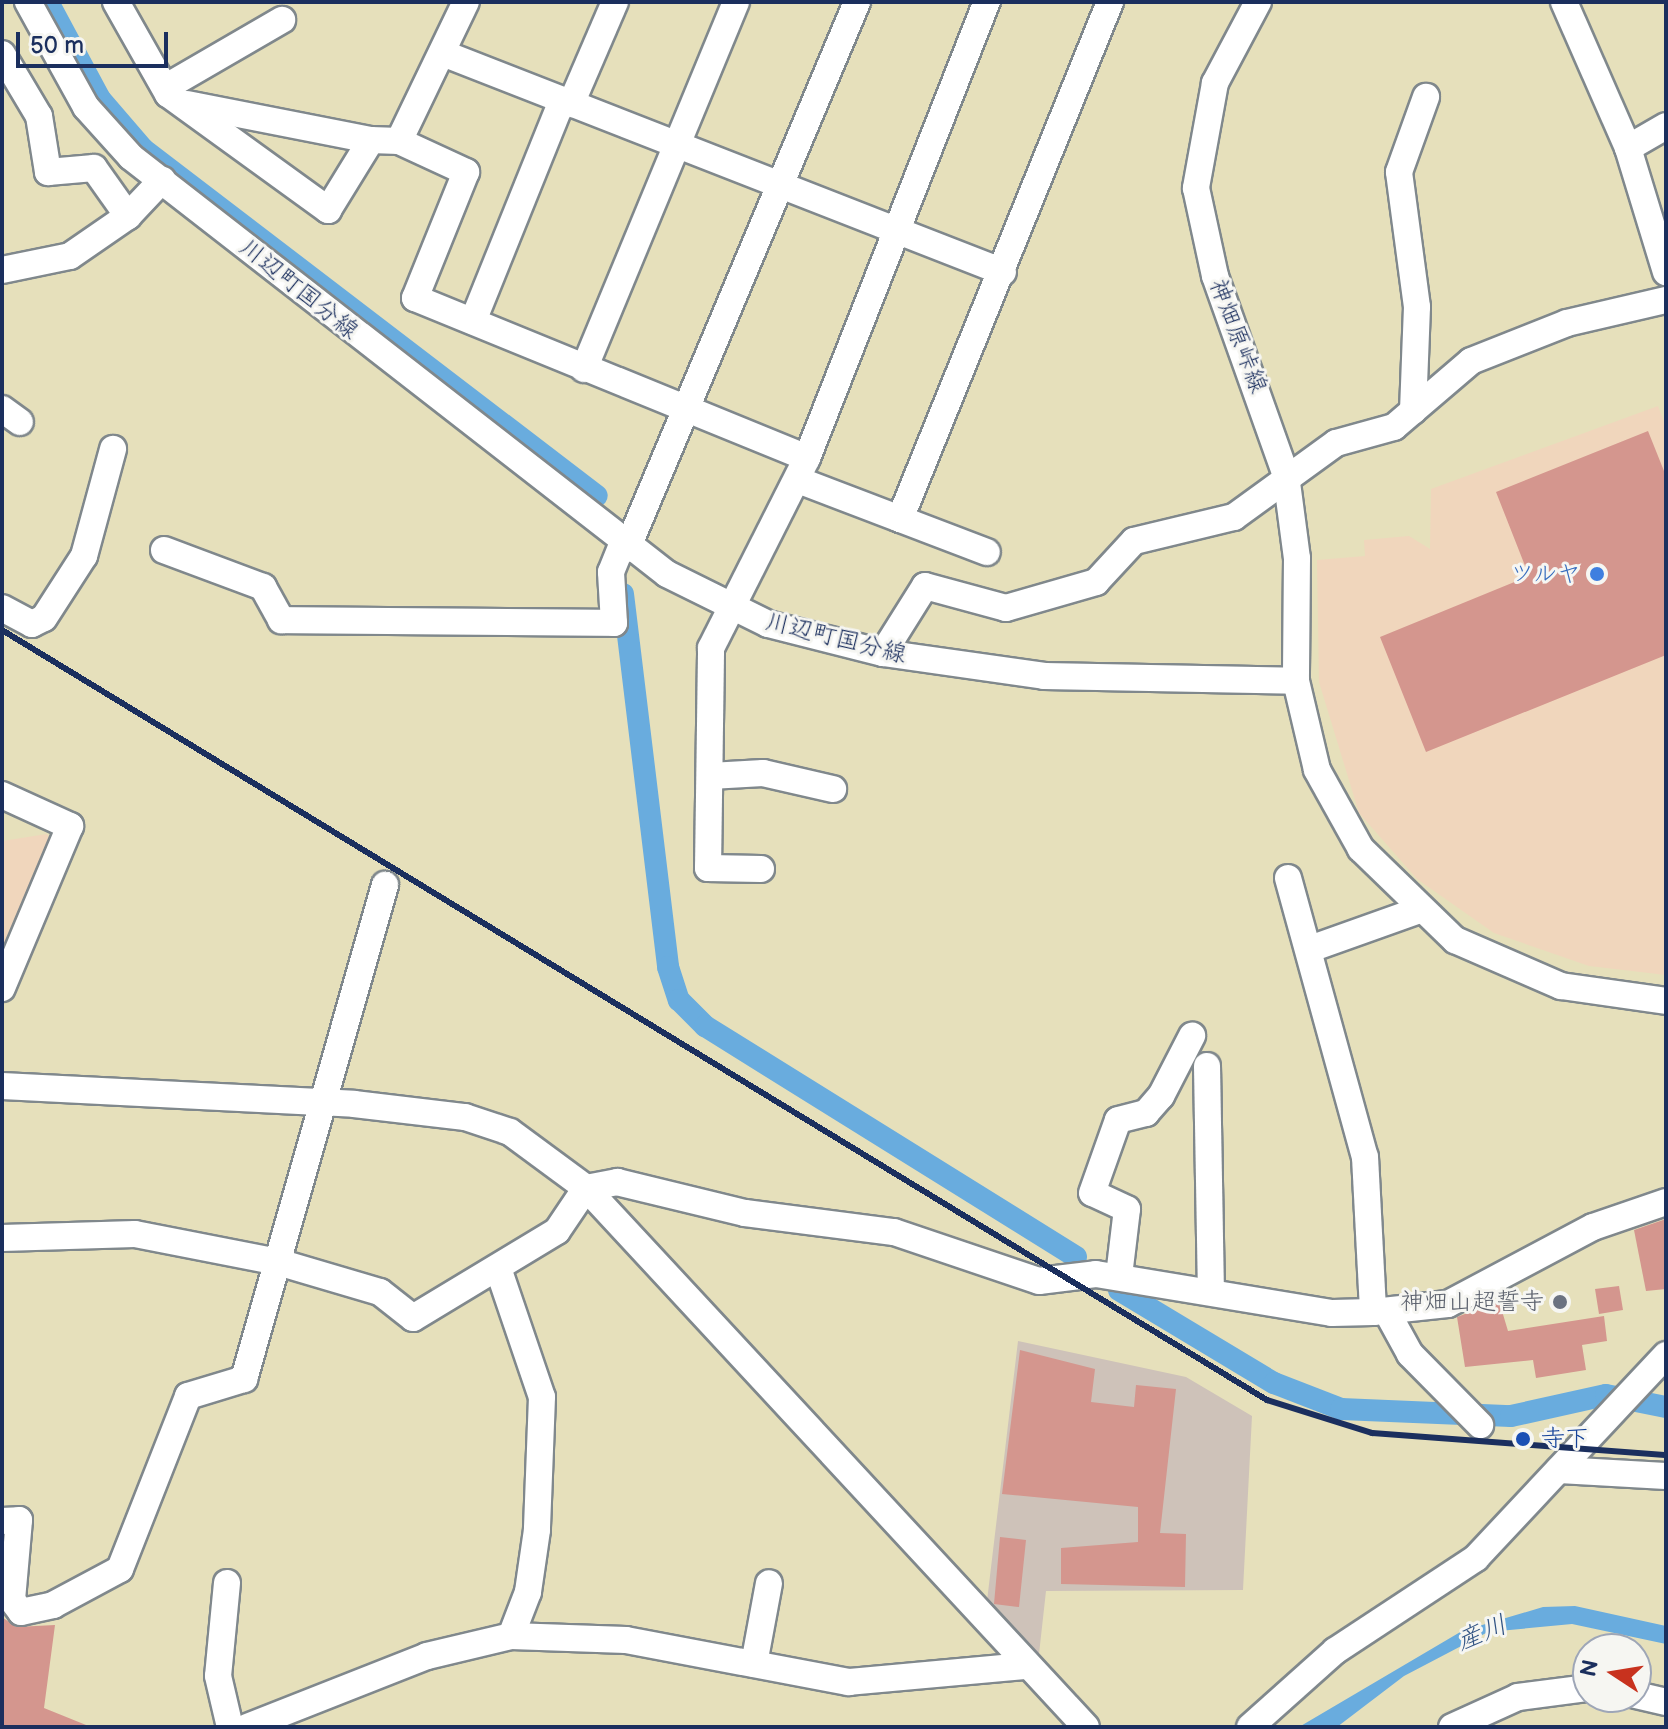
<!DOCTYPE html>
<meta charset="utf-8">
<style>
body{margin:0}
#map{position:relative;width:1668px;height:1729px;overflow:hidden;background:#e6e0bb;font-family:"Balsamiq Sans","Klee One",sans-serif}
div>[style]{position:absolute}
.built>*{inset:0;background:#f0d6bc}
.industrial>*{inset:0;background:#cec2b9}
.water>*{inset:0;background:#69acde}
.canal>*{height:22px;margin:-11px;padding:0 11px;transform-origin:11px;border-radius:11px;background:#69acde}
.building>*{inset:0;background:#d4968e}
.roads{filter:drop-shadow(2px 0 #80888c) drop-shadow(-2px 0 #80888c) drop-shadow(0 2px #80888c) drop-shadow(0 -2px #80888c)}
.minor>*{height:26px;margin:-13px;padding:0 13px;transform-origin:13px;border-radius:13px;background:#fff}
.rail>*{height:6px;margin:-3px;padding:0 3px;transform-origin:3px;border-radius:3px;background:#1b2f5e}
.dots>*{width:22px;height:22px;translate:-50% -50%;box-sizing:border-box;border:4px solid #f6f6f2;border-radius:50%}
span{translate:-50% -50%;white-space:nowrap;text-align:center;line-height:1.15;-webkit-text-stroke:6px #f6f6f2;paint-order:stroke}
.street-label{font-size:24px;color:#1b2f5e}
.shop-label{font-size:24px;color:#366cbe}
.right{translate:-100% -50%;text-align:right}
.worship-label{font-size:24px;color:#5b616d}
.transit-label{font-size:24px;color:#164399}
.left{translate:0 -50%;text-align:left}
.water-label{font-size:26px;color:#325484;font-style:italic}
.frame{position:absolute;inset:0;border:4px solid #1b2f5e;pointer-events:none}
.north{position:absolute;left:1572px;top:1633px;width:80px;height:80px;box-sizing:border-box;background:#f6f6f2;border:2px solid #9ea6b7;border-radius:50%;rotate:282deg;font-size:22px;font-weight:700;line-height:32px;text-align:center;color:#1b2f5e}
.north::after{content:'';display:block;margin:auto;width:28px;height:36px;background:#c8321e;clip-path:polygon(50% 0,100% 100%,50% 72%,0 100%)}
.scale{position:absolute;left:16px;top:32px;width:152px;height:36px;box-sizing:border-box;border:4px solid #1b2f5e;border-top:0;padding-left:10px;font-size:24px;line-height:28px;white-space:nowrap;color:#1b2f5e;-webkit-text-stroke:6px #f6f6f2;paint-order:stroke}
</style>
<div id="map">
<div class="built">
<i style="clip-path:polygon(1658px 406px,1666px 427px,1666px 975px,1589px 966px,1494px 933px,1417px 879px,1359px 813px,1319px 682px,1317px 560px,1365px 556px,1364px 540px,1409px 536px,1430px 549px,1431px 489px)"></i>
<i style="clip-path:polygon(47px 834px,53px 844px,2px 965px,2px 841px)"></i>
</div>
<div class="industrial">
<i style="clip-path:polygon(1018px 1341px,1186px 1377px,1252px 1416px,1243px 1590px,1046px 1591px,1039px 1654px,987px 1601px)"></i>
</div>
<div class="water">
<i style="clip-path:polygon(1575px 1606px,1666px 1626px,1666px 1644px,1572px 1624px,1488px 1632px,1404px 1676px,1337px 1727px,1299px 1727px,1462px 1631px,1543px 1607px)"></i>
</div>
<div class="canal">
<i style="left:48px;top:2px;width:110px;rotate:61.8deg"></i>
<i style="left:100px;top:99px;width:66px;rotate:49.3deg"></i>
<i style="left:143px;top:149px;width:571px;rotate:37.39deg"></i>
<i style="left:623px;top:594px;width:376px;rotate:83.1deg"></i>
<i style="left:668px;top:967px;width:35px;rotate:72deg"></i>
<i style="left:679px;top:1000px;width:37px;rotate:45deg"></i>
<i style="left:705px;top:1026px;width:437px;rotate:31.9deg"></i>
<i style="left:1119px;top:1290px;width:181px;rotate:31deg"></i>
<i style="left:1274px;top:1383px;width:72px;rotate:21.2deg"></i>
<i style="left:1341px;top:1409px;width:170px;rotate:2.4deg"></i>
<i style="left:1511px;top:1416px;width:97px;rotate:-12.5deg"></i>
<i style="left:1606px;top:1395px;width:61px;rotate:11.3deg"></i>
</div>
<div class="building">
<i style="clip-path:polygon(1648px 431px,1666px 476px,1666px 655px,1426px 752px,1380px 637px,1529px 576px,1496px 492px)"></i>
<i style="clip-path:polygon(1666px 1219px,1666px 1289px,1646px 1291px,1634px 1230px)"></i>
<i style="clip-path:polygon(1619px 1286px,1623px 1310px,1599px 1314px,1595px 1289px)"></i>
<i style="clip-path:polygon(1499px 1301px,1508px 1331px,1604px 1316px,1607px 1341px,1582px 1345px,1586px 1370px,1536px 1378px,1533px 1360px,1465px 1367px,1457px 1317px)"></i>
<i style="clip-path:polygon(1020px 1350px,1095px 1369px,1091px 1402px,1134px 1407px,1136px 1385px,1176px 1389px,1160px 1533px,1186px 1534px,1185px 1587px,1061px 1584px,1061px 1548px,1138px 1542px,1138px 1507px,1002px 1494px)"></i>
<i style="clip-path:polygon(1000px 1537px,1026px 1540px,1019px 1607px,994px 1604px)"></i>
<i style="clip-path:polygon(2px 1617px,16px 1627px,55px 1625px,44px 1708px,91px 1727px,2px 1727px)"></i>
</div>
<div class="roads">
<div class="minor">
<i style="left:28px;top:2px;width:120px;rotate:61.1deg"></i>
<i style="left:86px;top:107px;width:67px;rotate:48deg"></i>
<i style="left:131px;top:157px;width:679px;rotate:37.88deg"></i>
<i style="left:667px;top:574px;width:113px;rotate:26.3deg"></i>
<i style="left:768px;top:624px;width:119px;rotate:14.2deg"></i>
<i style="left:883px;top:653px;width:163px;rotate:8.1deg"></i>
<i style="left:1044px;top:676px;width:252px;rotate:1.1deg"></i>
<i style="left:116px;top:2px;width:106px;rotate:60.5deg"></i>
<i style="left:168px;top:94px;width:198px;rotate:35.9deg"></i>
<i style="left:328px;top:210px;width:82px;rotate:-58.4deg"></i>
<i style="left:371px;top:140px;width:28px;rotate:2deg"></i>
<i style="left:399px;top:141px;width:74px;rotate:24.8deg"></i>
<i style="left:466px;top:172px;width:136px;rotate:112deg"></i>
<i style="left:415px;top:298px;width:423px;rotate:22.2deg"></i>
<i style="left:1258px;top:2px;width:92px;rotate:118deg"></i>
<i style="left:1215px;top:83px;width:107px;rotate:100.3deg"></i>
<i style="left:1196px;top:188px;width:90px;rotate:77.8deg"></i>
<i style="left:1215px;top:276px;width:211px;rotate:70.4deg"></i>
<i style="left:1286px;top:475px;width:84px;rotate:82.5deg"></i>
<i style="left:1297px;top:558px;width:123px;rotate:90.5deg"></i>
<i style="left:1296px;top:681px;width:91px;rotate:76.7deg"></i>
<i style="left:1317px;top:770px;width:90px;rotate:60.9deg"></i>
<i style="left:1361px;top:849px;width:131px;rotate:44.1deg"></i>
<i style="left:1455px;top:940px;width:116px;rotate:23.5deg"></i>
<i style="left:1561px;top:986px;width:106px;rotate:8.1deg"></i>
<i style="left:1564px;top:2px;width:159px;rotate:66.3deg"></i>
<i style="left:1628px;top:148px;width:130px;rotate:73deg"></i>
<i style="left:2px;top:54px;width:72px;rotate:59.2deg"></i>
<i style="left:39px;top:116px;width:57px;rotate:80.9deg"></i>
<i style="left:48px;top:172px;width:46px;rotate:-5deg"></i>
<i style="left:94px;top:168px;width:59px;rotate:54.7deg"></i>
<i style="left:445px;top:54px;width:599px;rotate:21.34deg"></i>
<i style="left:168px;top:86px;width:132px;rotate:-30.1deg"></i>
<i style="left:187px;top:104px;width:187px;rotate:11.1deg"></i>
<i style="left:571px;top:104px;width:111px;rotate:-66.7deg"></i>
<i style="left:399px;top:141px;width:154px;rotate:-64.3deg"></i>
<i style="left:1628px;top:148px;width:44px;rotate:-30.1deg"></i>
<i style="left:2px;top:270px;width:69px;rotate:-11.6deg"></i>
<i style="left:70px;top:256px;width:70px;rotate:-34.6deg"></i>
<i style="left:128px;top:216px;width:50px;rotate:-46.6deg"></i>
<i style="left:473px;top:321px;width:237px;rotate:-68deg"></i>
<i style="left:584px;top:369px;width:397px;rotate:-67.5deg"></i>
<i style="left:2px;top:409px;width:22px;rotate:36deg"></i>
<i style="left:1413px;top:411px;width:104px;rotate:-87.8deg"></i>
<i style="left:1417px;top:307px;width:136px;rotate:-97.6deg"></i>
<i style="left:1399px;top:172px;width:80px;rotate:-70.2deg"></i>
<i style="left:798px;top:480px;width:202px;rotate:20.9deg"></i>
<i style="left:900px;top:519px;width:558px;rotate:-67.89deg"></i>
<i style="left:627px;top:549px;width:593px;rotate:-67.19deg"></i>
<i style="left:164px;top:550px;width:106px;rotate:20.5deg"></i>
<i style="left:263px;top:587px;width:38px;rotate:61deg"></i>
<i style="left:281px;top:620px;width:333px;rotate:0.5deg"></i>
<i style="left:614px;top:623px;width:51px;rotate:-93.4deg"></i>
<i style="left:611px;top:572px;width:29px;rotate:-68deg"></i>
<i style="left:2px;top:608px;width:34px;rotate:28deg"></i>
<i style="left:32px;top:624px;width:13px;rotate:-27deg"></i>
<i style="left:44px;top:618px;width:74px;rotate:-57.2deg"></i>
<i style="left:84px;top:556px;width:111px;rotate:-74.8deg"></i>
<i style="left:883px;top:653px;width:79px;rotate:-57.9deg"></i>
<i style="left:925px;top:586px;width:84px;rotate:15.2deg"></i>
<i style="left:1006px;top:608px;width:94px;rotate:-16.1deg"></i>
<i style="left:1096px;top:582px;width:56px;rotate:-47.2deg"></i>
<i style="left:1134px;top:541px;width:103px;rotate:-13.5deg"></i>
<i style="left:1234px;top:517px;width:126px;rotate:-36deg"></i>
<i style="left:1336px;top:443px;width:60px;rotate:-15.4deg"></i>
<i style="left:1394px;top:427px;width:101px;rotate:-40.6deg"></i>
<i style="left:1471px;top:361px;width:103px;rotate:-21.6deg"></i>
<i style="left:1567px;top:323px;width:102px;rotate:-13.1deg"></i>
<i style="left:710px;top:776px;width:53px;rotate:-3.2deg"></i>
<i style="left:763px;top:773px;width:72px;rotate:12.9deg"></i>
<i style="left:2px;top:795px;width:75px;rotate:24.5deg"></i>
<i style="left:70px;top:826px;width:176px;rotate:112.8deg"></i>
<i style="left:761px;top:869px;width:53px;rotate:-178.9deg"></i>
<i style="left:708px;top:868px;width:220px;rotate:-89.2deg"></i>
<i style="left:711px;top:648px;width:213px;rotate:-63.2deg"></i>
<i style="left:807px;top:458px;width:490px;rotate:-68.5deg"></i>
<i style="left:1288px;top:878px;width:289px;rotate:74.6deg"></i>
<i style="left:1365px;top:1157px;width:155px;rotate:87deg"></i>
<i style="left:1310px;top:949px;width:114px;rotate:-19.6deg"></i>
<i style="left:1207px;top:1066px;width:224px;rotate:89deg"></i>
<i style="left:2px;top:1086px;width:352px;rotate:2.9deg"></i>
<i style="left:354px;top:1104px;width:112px;rotate:6.7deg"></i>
<i style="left:465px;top:1117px;width:47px;rotate:18.4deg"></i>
<i style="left:510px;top:1132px;width:94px;rotate:36.4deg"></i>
<i style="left:586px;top:1188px;width:735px;rotate:47.15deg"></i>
<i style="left:2px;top:1238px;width:133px;rotate:-1.7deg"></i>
<i style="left:135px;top:1234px;width:146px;rotate:11.1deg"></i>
<i style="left:278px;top:1262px;width:106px;rotate:16.4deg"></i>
<i style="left:380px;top:1292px;width:42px;rotate:38.2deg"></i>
<i style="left:413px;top:1318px;width:168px;rotate:-31.1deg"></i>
<i style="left:557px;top:1231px;width:52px;rotate:-56deg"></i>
<i style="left:586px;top:1188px;width:32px;rotate:-11deg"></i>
<i style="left:617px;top:1182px;width:132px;rotate:13.6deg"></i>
<i style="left:745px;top:1213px;width:150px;rotate:7.3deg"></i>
<i style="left:894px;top:1232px;width:153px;rotate:18.7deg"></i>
<i style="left:1039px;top:1281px;width:57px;rotate:-7deg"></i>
<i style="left:1096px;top:1274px;width:239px;rotate:9.4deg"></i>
<i style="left:1332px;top:1313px;width:41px;rotate:-1.4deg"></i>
<i style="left:1373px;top:1312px;width:75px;rotate:-6.1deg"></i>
<i style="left:1448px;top:1304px;width:164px;rotate:-28deg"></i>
<i style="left:1593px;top:1227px;width:77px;rotate:-18.9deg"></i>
<i style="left:498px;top:1268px;width:136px;rotate:71.2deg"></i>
<i style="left:542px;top:1397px;width:133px;rotate:92.2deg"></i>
<i style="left:537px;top:1530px;width:63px;rotate:98.3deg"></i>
<i style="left:528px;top:1592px;width:47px;rotate:111.1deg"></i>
<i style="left:1119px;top:1276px;width:67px;rotate:-83.2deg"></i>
<i style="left:1127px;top:1209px;width:38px;rotate:-155deg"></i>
<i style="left:1092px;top:1193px;width:77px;rotate:-70.4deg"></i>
<i style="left:1118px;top:1120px;width:29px;rotate:-14deg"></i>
<i style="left:1146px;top:1113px;width:23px;rotate:-49deg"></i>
<i style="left:1161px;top:1096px;width:68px;rotate:-62.7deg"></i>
<i style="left:1387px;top:1312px;width:48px;rotate:61.3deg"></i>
<i style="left:1410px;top:1354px;width:100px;rotate:45.4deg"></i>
<i style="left:1559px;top:1470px;width:107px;rotate:3.2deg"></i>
<i style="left:2px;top:1521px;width:17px;rotate:-3deg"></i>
<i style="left:19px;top:1520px;width:80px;rotate:95deg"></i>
<i style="left:12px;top:1600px;width:15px;rotate:53deg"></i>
<i style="left:21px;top:1612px;width:33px;rotate:-12deg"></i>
<i style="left:53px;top:1605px;width:76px;rotate:-28.2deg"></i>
<i style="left:120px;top:1569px;width:186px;rotate:-68.5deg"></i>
<i style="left:188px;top:1396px;width:59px;rotate:-16.9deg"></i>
<i style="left:244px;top:1379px;width:514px;rotate:-74.07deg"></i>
<i style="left:227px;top:1583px;width:93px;rotate:95.5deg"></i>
<i style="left:218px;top:1676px;width:52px;rotate:76.8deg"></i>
<i style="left:754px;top:1664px;width:82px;rotate:-79.5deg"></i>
<i style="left:1636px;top:1695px;width:31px;rotate:13deg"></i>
<i style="left:247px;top:1727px;width:193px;rotate:-21.5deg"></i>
<i style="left:427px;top:1656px;width:86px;rotate:-13.4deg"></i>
<i style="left:511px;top:1636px;width:115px;rotate:2deg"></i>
<i style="left:626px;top:1640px;width:227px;rotate:10.7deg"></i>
<i style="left:849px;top:1682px;width:177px;rotate:-5.2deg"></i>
<i style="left:1250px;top:1727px;width:114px;rotate:-41.8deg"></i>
<i style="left:1335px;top:1651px;width:169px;rotate:-33.4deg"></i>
<i style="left:1476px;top:1558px;width:278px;rotate:-46.9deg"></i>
<i style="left:1452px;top:1727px;width:72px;rotate:-24.4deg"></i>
<i style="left:1518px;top:1697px;width:71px;rotate:-7.3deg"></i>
</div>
</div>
<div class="rail">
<i style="left:2px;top:630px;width:1481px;rotate:31.33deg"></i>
<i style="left:1267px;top:1400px;width:110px;rotate:17.4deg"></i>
<i style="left:1372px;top:1433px;width:295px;rotate:4.3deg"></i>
</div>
<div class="dots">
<i style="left:1597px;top:574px;background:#3f7fe0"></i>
<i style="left:1560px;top:1302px;background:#6b7280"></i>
<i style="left:1523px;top:1439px;background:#1a4fb4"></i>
</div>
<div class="street-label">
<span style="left:299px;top:289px;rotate:39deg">川辺町国分線</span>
<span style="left:1238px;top:336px;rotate:69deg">神畑原峠線</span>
<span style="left:836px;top:638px;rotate:14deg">川辺町国分線</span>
</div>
<div class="shop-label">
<span class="right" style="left:1581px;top:574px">ツルヤ</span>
</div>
<div class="worship-label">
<span class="right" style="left:1544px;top:1302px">神畑山超誓寺</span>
</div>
<div class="transit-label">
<span class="left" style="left:1541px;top:1439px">寺下</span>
</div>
<div class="water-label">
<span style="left:1482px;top:1634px;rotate:-22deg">産川</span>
</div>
<div class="frame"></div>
<div class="north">N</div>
<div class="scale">50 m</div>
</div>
